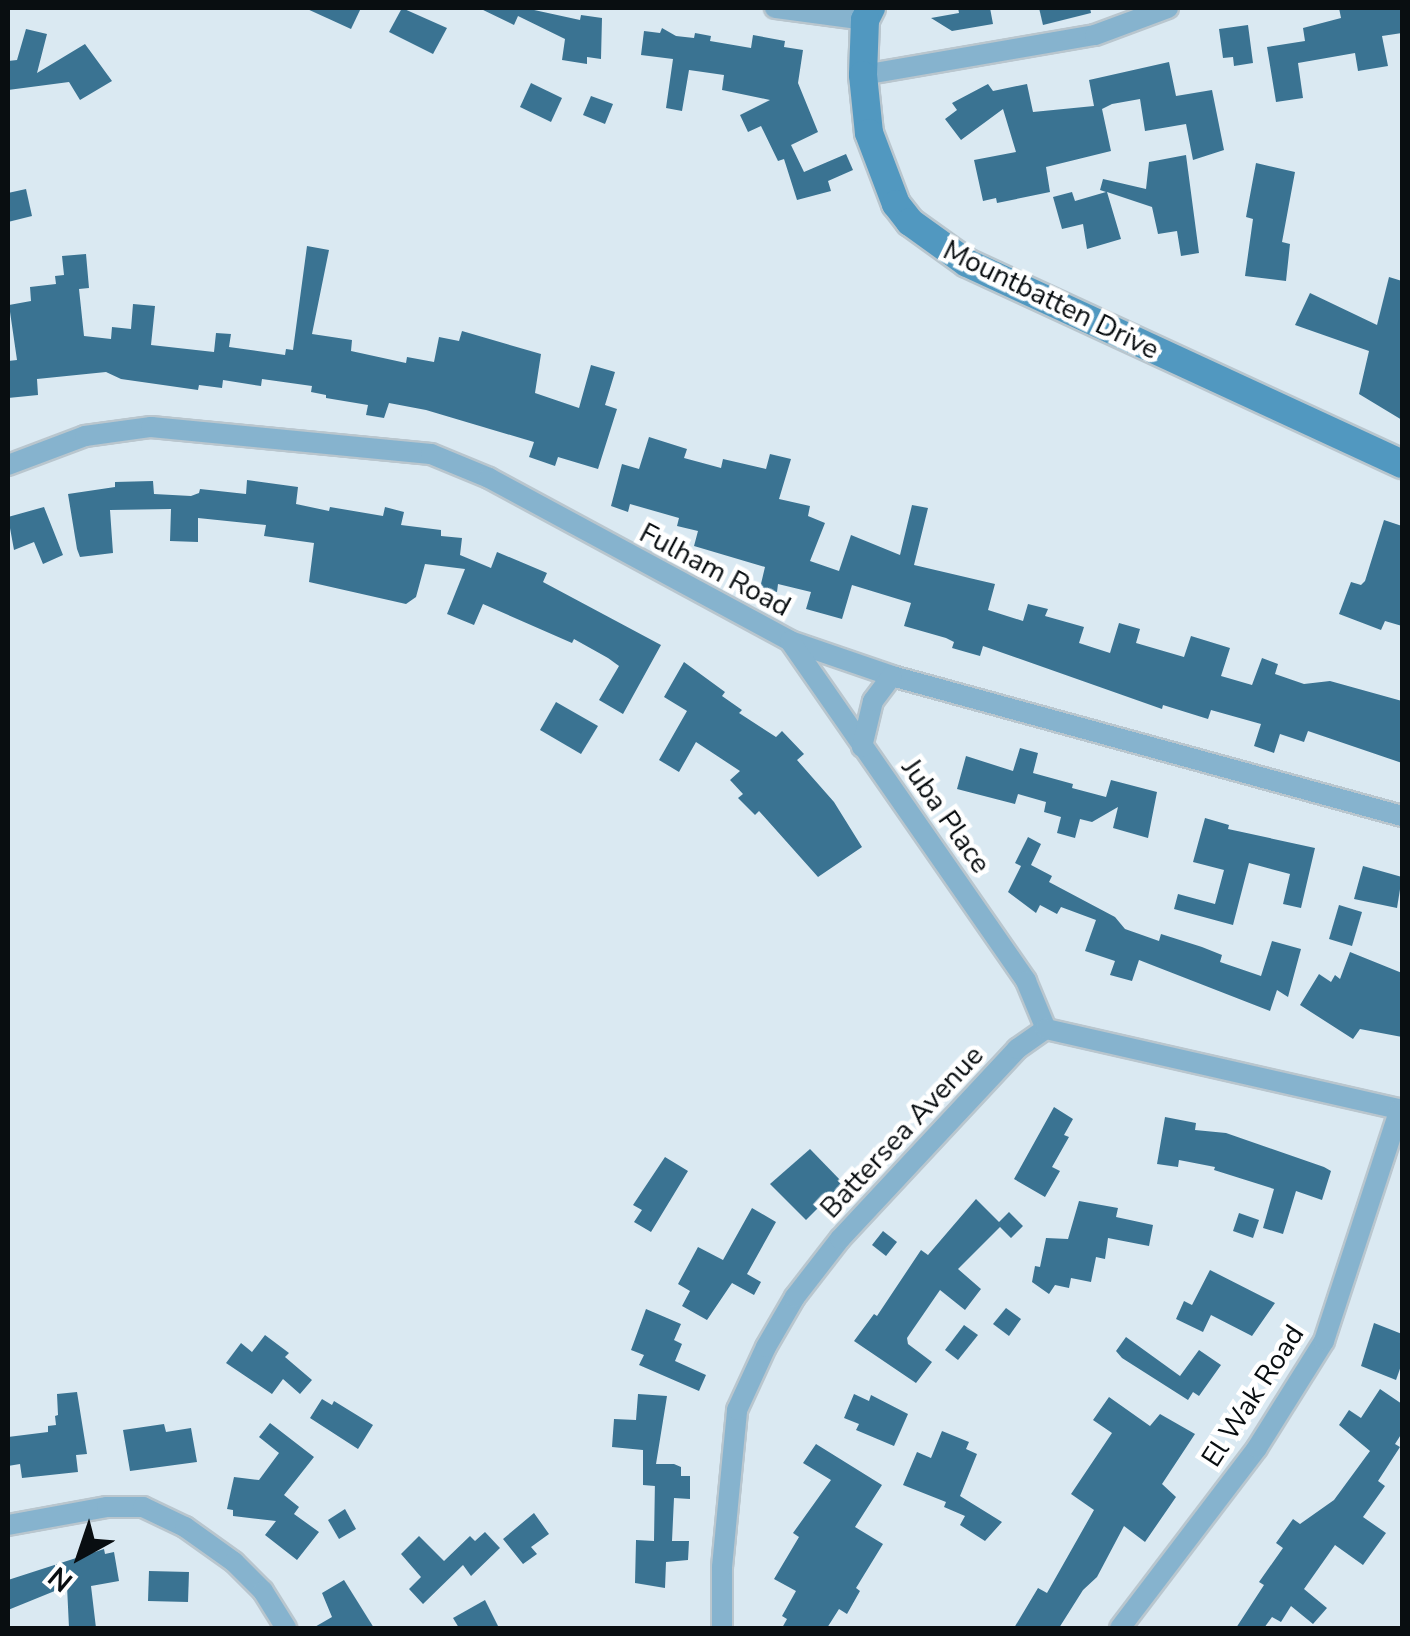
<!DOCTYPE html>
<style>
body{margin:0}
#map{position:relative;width:1410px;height:1636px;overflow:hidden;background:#dae9f2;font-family:"Nunito Sans",sans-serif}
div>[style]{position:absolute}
.building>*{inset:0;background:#3a7392}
.roads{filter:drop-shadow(2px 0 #b9c6ce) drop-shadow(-2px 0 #b9c6ce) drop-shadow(0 2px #b9c6ce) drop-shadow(0 -2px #b9c6ce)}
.minor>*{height:20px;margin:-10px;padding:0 10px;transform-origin:10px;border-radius:10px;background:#86b3ce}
.secondary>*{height:28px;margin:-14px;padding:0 14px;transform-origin:14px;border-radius:14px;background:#5198c0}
span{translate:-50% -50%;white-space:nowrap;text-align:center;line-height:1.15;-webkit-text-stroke:9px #fff;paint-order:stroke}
.street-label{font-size:28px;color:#090e11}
.frame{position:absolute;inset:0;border:10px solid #090e11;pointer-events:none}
.north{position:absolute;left:30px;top:1506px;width:100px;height:100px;-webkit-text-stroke:8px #fff;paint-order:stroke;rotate:220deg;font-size:28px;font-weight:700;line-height:40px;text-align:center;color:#090e11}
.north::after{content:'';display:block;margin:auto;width:35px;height:45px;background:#090e11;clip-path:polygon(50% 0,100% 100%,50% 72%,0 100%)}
</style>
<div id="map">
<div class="building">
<i style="clip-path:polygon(305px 8px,361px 8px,351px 29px)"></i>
<i style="clip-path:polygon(402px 8px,447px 28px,433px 54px,389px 32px)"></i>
<i style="clip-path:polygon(479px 8px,525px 8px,580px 20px,581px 15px,602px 18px,601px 59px,587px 57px,587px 64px,562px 60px,565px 39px,518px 16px,514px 25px)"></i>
<i style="clip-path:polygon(958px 8px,990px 8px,993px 24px,952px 31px,931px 18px,959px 13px)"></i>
<i style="clip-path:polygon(1039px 8px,1090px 8px,1091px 13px,1043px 25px)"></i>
<i style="clip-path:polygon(1339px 8px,1402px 8px,1402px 33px,1382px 36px,1388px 66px,1358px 71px,1355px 53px,1298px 63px,1303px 98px,1276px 102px,1267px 47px,1305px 41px,1303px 28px,1341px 18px)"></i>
<i style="clip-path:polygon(1248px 25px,1253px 63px,1234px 66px,1233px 57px,1223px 58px,1219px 29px)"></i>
<i style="clip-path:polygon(662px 28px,676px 36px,694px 38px,695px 33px,711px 36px,710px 41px,751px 48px,753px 35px,785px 41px,784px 47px,803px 50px,798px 83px,818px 132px,791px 145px,804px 172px,846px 154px,853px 170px,828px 181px,831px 191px,797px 200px,784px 159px,778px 161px,761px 126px,748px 132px,740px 115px,770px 100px,722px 90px,724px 75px,689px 70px,682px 111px,666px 108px,673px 59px,641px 55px,644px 31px,660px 33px)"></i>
<i style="clip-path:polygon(26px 29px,47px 34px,37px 73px,85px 44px,112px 81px,80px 100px,69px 82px,8px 90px,8px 61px,17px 60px)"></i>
<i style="clip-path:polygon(1169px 62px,1176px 96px,1212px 90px,1224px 150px,1193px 160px,1186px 124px,1145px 131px,1140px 99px,1112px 104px,1102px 109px,1111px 151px,1046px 167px,1050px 192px,997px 203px,996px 198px,983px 201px,974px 160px,1016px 152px,1003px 109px,961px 140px,945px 119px,957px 110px,952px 103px,988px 84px,993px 91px,1027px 84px,1033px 112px,1094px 106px,1089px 80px)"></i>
<i style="clip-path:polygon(531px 83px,562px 98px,551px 122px,520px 107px)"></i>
<i style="clip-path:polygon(591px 96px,613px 104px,605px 124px,583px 115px)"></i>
<i style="clip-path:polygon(1186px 155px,1199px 253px,1181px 256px,1177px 231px,1158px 234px,1152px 207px,1107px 192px,1121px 239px,1087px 249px,1083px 224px,1062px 229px,1053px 197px,1072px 192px,1075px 201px,1106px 192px,1100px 190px,1103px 179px,1146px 189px,1149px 162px)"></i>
<i style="clip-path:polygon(1256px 163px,1295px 172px,1282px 242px,1290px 244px,1286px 281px,1245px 276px,1253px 219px,1246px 217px)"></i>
<i style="clip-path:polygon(26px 189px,32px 216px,8px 222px,8px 193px)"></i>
<i style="clip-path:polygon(307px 246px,329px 250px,312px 334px,352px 340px,351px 351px,406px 363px,407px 357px,434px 362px,439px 337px,459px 341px,462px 331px,541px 354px,535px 393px,579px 408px,591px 365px,615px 372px,605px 405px,617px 409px,598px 469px,558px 457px,555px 466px,529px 457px,534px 442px,426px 410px,389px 403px,384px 418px,366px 415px,368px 405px,326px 398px,326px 395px,311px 392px,312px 386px,262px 379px,261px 386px,223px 380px,222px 388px,199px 385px,198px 390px,121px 379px,106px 372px,37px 379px,38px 395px,8px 398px,8px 361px,17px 360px,9px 305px,31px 301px,30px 287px,56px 284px,55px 276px,64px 275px,62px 256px,86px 254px,89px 288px,79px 289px,84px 336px,111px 339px,112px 327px,131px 329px,133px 304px,155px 306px,151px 345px,214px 352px,216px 333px,231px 334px,229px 347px,285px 355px,286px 349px,293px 350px)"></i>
<i style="clip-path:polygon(1389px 277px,1402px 281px,1402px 420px,1359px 394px,1369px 351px,1295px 325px,1310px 293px,1377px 325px)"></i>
<i style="clip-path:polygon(649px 437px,687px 449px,684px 458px,721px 468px,723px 459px,766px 469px,770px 454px,791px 459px,779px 499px,810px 506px,808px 516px,825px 523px,810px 561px,839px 571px,851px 535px,900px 555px,912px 505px,928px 508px,914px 565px,995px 584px,988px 610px,1023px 621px,1028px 604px,1048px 609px,1045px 616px,1084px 627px,1079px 643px,1110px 653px,1119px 623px,1140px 629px,1136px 643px,1184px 657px,1191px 636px,1230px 648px,1221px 676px,1252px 685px,1262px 658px,1278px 664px,1275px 674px,1304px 684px,1330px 681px,1402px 701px,1402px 763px,1308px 731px,1304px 742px,1280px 734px,1274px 753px,1254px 746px,1261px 724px,1211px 710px,1208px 719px,1163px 705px,1162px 709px,983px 646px,980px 656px,952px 648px,954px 642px,946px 638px,904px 626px,911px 603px,852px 585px,842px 619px,806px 609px,811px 592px,778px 584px,777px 592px,760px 588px,765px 567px,694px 546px,698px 531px,677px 526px,679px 518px,630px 504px,628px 512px,611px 506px,622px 464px,639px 469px)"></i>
<i style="clip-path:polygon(247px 480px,298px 487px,296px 504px,329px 511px,330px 507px,383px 516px,385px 507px,404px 512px,401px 525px,441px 530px,441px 536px,462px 538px,460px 555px,491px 568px,497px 552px,547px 573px,543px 582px,661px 645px,623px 714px,599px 700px,619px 666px,608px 658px,574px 639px,572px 643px,483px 604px,474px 625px,447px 614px,465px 569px,425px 564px,416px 597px,406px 604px,309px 582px,314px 543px,264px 536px,266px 525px,198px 518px,198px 542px,170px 541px,171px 509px,110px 510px,113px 553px,80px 557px,77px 549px,68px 494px,115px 487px,115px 482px,153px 481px,154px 494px,191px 496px,199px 493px,200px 489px,246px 494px)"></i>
<i style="clip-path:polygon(44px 507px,63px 555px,43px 564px,34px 542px,14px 550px,8px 517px)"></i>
<i style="clip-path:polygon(1384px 520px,1402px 526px,1402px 626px,1385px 621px,1381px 630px,1339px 614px,1351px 582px,1361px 585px,1365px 581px)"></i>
<i style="clip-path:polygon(684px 662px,725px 692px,722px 696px,742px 710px,739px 713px,776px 737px,782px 731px,804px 754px,797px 760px,834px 802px,862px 847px,818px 877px,759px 811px,755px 815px,738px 798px,743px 794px,730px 780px,740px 771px,696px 742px,679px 772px,659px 760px,687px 711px,664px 697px)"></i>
<i style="clip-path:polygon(556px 702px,598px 726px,581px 754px,540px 730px)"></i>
<i style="clip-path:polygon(1020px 748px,1038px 753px,1033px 773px,1073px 784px,1072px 788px,1106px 797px,1111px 780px,1157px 792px,1148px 838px,1113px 828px,1118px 807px,1092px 822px,1080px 819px,1075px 838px,1057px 833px,1061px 817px,1044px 812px,1046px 802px,1018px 794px,1015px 804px,957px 789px,966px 756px,1013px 771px)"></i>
<i style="clip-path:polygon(1205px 818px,1229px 825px,1228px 829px,1315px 848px,1301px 908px,1283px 904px,1290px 874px,1249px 863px,1233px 925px,1174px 909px,1178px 894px,1215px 904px,1224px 870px,1193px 862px)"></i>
<i style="clip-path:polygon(1028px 837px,1041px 844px,1031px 865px,1052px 876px,1049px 882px,1115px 917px,1125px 929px,1159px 941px,1161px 934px,1202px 947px,1222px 955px,1220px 962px,1261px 976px,1272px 941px,1301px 949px,1288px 997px,1277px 990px,1270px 1011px,1139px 960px,1132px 981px,1110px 975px,1115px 961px,1085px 951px,1096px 920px,1061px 907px,1057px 914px,1040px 905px,1036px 913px,1008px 892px,1021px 866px,1015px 863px)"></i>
<i style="clip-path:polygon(1363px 866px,1402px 877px,1397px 908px,1354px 899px)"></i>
<i style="clip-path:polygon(1339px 905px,1362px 912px,1352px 946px,1329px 939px)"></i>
<i style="clip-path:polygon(1350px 952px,1402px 973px,1402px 1037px,1360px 1029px,1353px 1039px,1300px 1005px,1319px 974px,1331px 982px,1335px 975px,1340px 979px)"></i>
<i style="clip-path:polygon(1054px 1107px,1073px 1119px,1064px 1135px,1069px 1137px,1052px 1167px,1060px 1171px,1045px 1197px,1014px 1179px)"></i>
<i style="clip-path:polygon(1165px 1117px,1196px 1123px,1195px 1130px,1226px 1133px,1324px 1167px,1331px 1171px,1322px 1200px,1296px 1191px,1283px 1234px,1263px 1228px,1274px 1189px,1214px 1170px,1215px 1167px,1179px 1160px,1178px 1167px,1157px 1164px)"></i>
<i style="clip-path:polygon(810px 1149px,843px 1183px,806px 1220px,770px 1184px)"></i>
<i style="clip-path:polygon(665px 1157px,688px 1171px,651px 1232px,634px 1222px,642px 1210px,633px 1205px)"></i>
<i style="clip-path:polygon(976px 1199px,999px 1222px,1009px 1212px,1023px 1226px,1011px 1238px,1000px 1227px,958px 1269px,981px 1289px,965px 1310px,940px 1290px,907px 1338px,908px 1344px,932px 1362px,916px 1383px,854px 1341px,874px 1314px,877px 1316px,921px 1250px,928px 1255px)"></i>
<i style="clip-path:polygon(1079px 1201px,1118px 1208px,1116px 1217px,1153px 1225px,1149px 1246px,1108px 1238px,1105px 1259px,1096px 1257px,1091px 1282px,1071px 1278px,1069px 1288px,1055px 1285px,1049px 1294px,1032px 1282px,1035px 1266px,1040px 1267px,1046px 1238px,1068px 1239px)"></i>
<i style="clip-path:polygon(752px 1208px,776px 1222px,747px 1274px,761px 1282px,754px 1295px,732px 1283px,707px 1320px,682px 1306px,690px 1291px,678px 1284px,698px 1247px,723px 1260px)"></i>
<i style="clip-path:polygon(1239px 1213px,1259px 1220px,1253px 1238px,1233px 1231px)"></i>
<i style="clip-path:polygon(883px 1231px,897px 1242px,886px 1256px,872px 1245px)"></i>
<i style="clip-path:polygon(1210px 1270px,1275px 1303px,1252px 1336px,1211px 1315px,1203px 1332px,1176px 1319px,1184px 1301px,1192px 1305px)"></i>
<i style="clip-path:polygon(1006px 1308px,1021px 1319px,1009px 1336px,993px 1324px)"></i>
<i style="clip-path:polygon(646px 1309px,681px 1324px,674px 1340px,682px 1344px,675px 1361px,706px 1375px,699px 1391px,639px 1365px,644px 1355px,631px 1350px)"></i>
<i style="clip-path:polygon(1374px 1323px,1402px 1334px,1402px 1363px,1396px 1380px,1361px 1366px)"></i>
<i style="clip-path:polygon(964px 1325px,978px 1335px,958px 1360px,945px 1350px)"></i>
<i style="clip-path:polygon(265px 1335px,289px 1353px,285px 1357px,312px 1380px,300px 1394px,283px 1379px,272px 1394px,226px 1363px,241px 1343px,252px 1352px)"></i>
<i style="clip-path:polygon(1126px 1337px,1180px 1376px,1199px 1350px,1221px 1365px,1199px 1396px,1193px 1392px,1188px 1400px,1122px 1358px,1116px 1351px)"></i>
<i style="clip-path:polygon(1380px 1389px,1402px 1404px,1402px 1433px,1395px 1444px,1400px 1447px,1378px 1481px,1385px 1486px,1363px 1517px,1386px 1533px,1363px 1565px,1335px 1545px,1304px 1589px,1327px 1608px,1313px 1624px,1291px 1606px,1281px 1622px,1272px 1617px,1264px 1628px,1236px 1628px,1264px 1585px,1259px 1582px,1283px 1548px,1276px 1543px,1293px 1519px,1300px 1524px,1334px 1500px,1370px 1451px,1339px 1425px,1349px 1410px,1361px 1418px)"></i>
<i style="clip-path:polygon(77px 1392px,87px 1454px,76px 1455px,78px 1472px,22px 1478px,20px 1464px,8px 1466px,8px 1437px,48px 1432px,48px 1426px,56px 1425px,55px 1416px,58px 1415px,57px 1394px)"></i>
<i style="clip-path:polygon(638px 1394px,667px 1396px,656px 1464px,674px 1464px,681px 1467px,681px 1476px,690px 1476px,690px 1499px,674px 1498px,672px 1541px,689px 1541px,688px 1560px,666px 1562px,665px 1588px,635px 1583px,636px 1540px,654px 1541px,655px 1479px,655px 1486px,643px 1485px,643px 1450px,612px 1447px,614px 1419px,636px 1420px)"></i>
<i style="clip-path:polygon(854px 1394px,869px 1401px,871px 1395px,908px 1414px,894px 1446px,856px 1430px,859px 1424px,844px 1418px)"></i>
<i style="clip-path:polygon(1109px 1397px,1150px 1426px,1160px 1414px,1195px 1434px,1162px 1484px,1176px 1497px,1145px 1542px,1124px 1526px,1097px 1577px,1083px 1590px,1059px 1628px,1014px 1628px,1038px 1588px,1047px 1593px,1094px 1510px,1071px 1494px,1112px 1433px,1093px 1420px)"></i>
<i style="clip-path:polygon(322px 1399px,332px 1405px,334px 1401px,373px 1425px,358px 1449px,310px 1418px)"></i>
<i style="clip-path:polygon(270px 1423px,314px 1457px,284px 1495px,299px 1507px,294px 1514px,319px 1532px,297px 1560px,265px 1535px,276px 1521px,233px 1516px,233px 1510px,227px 1509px,234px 1477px,259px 1480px,279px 1453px,259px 1437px)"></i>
<i style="clip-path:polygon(164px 1424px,166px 1432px,191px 1428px,197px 1462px,130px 1471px,123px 1430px)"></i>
<i style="clip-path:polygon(942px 1431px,969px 1442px,966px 1449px,977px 1454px,960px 1496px,1002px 1522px,985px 1541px,960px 1525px,965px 1516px,944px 1507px,946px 1502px,903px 1485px,917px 1452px,931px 1458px)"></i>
<i style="clip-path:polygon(816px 1444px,882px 1485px,855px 1527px,883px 1544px,856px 1588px,860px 1591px,847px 1614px,839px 1609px,827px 1628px,782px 1628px,787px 1619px,782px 1616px,796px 1591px,774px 1579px,799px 1537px,793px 1533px,831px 1480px,803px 1463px)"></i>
<i style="clip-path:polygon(345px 1509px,356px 1529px,339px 1539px,328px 1520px)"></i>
<i style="clip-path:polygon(534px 1513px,549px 1534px,531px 1547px,537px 1554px,523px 1564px,503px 1539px)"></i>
<i style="clip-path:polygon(485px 1532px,500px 1548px,471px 1576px,463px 1565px,423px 1604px,409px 1589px,421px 1577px,401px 1554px,419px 1536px,444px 1561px,470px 1536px,475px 1541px)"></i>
<i style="clip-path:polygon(104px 1549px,105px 1554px,114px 1552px,119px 1581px,91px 1586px,96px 1628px,69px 1628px,67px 1586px,8px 1610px,8px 1580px)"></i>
<i style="clip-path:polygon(149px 1571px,189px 1572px,188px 1602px,148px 1601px)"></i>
<i style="clip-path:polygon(344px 1580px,374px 1628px,313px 1628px,332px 1617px,322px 1593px)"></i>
<i style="clip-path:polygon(485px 1600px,499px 1628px,459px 1628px,453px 1618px)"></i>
</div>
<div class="roads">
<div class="minor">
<i style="left:775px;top:8px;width:91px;rotate:7.6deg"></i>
<i style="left:863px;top:75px;width:235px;rotate:-9.8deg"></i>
<i style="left:1095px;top:35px;width:78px;rotate:-20.3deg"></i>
<i style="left:8px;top:465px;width:82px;rotate:-20.6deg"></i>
<i style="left:85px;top:436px;width:67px;rotate:-7.8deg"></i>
<i style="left:151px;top:427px;width:281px;rotate:5.5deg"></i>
<i style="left:431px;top:454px;width:63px;rotate:22.5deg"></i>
<i style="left:489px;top:478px;width:342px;rotate:28.4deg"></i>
<i style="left:790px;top:641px;width:108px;rotate:18.9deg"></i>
<i style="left:892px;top:676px;width:529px;rotate:15.35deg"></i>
<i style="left:790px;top:641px;width:414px;rotate:55.2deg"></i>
<i style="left:1026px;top:981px;width:52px;rotate:67.4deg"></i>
<i style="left:862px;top:747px;width:47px;rotate:-76.6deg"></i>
<i style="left:873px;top:701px;width:31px;rotate:-53deg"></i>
<i style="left:8px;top:1525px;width:101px;rotate:-10.3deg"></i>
<i style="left:107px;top:1507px;width:36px"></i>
<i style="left:143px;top:1507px;width:47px;rotate:25.5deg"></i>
<i style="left:185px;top:1527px;width:60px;rotate:35.5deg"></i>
<i style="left:234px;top:1562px;width:41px;rotate:45deg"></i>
<i style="left:263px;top:1591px;width:44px;rotate:58.1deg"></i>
<i style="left:722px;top:1628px;width:61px;rotate:-90deg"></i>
<i style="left:722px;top:1567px;width:158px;rotate:-84.5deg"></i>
<i style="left:737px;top:1410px;width:69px;rotate:-65.3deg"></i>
<i style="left:766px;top:1347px;width:58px;rotate:-59.9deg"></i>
<i style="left:795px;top:1297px;width:73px;rotate:-52.2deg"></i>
<i style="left:840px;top:1239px;width:260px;rotate:-47deg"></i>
<i style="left:1017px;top:1049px;width:35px;rotate:-35deg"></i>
<i style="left:1046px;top:1029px;width:365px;rotate:12.8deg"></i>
<i style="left:1120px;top:1628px;width:226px;rotate:-52.7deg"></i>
<i style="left:1257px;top:1448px;width:126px;rotate:-57.9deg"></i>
<i style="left:1324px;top:1341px;width:244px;rotate:-71.9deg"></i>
</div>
<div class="secondary">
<i style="left:871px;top:8px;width:13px;rotate:117deg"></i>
<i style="left:865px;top:20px;width:55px;rotate:92.1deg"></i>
<i style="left:863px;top:75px;width:58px;rotate:84.1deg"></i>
<i style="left:869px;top:133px;width:76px;rotate:69.2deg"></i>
<i style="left:896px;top:204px;width:23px;rotate:52deg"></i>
<i style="left:910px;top:222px;width:70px;rotate:35.7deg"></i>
<i style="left:967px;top:263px;width:479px;rotate:24.8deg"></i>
</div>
</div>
<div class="street-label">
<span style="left:1051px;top:300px;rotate:26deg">Mountbatten Drive</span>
<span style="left:715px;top:570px;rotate:28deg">Fulham Road</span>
<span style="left:946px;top:816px;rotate:55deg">Juba Place</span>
<span style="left:902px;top:1132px;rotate:-47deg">Battersea Avenue</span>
<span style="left:1253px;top:1396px;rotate:-57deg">El Wak Road</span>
</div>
<div class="frame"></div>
<div class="north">N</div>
</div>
